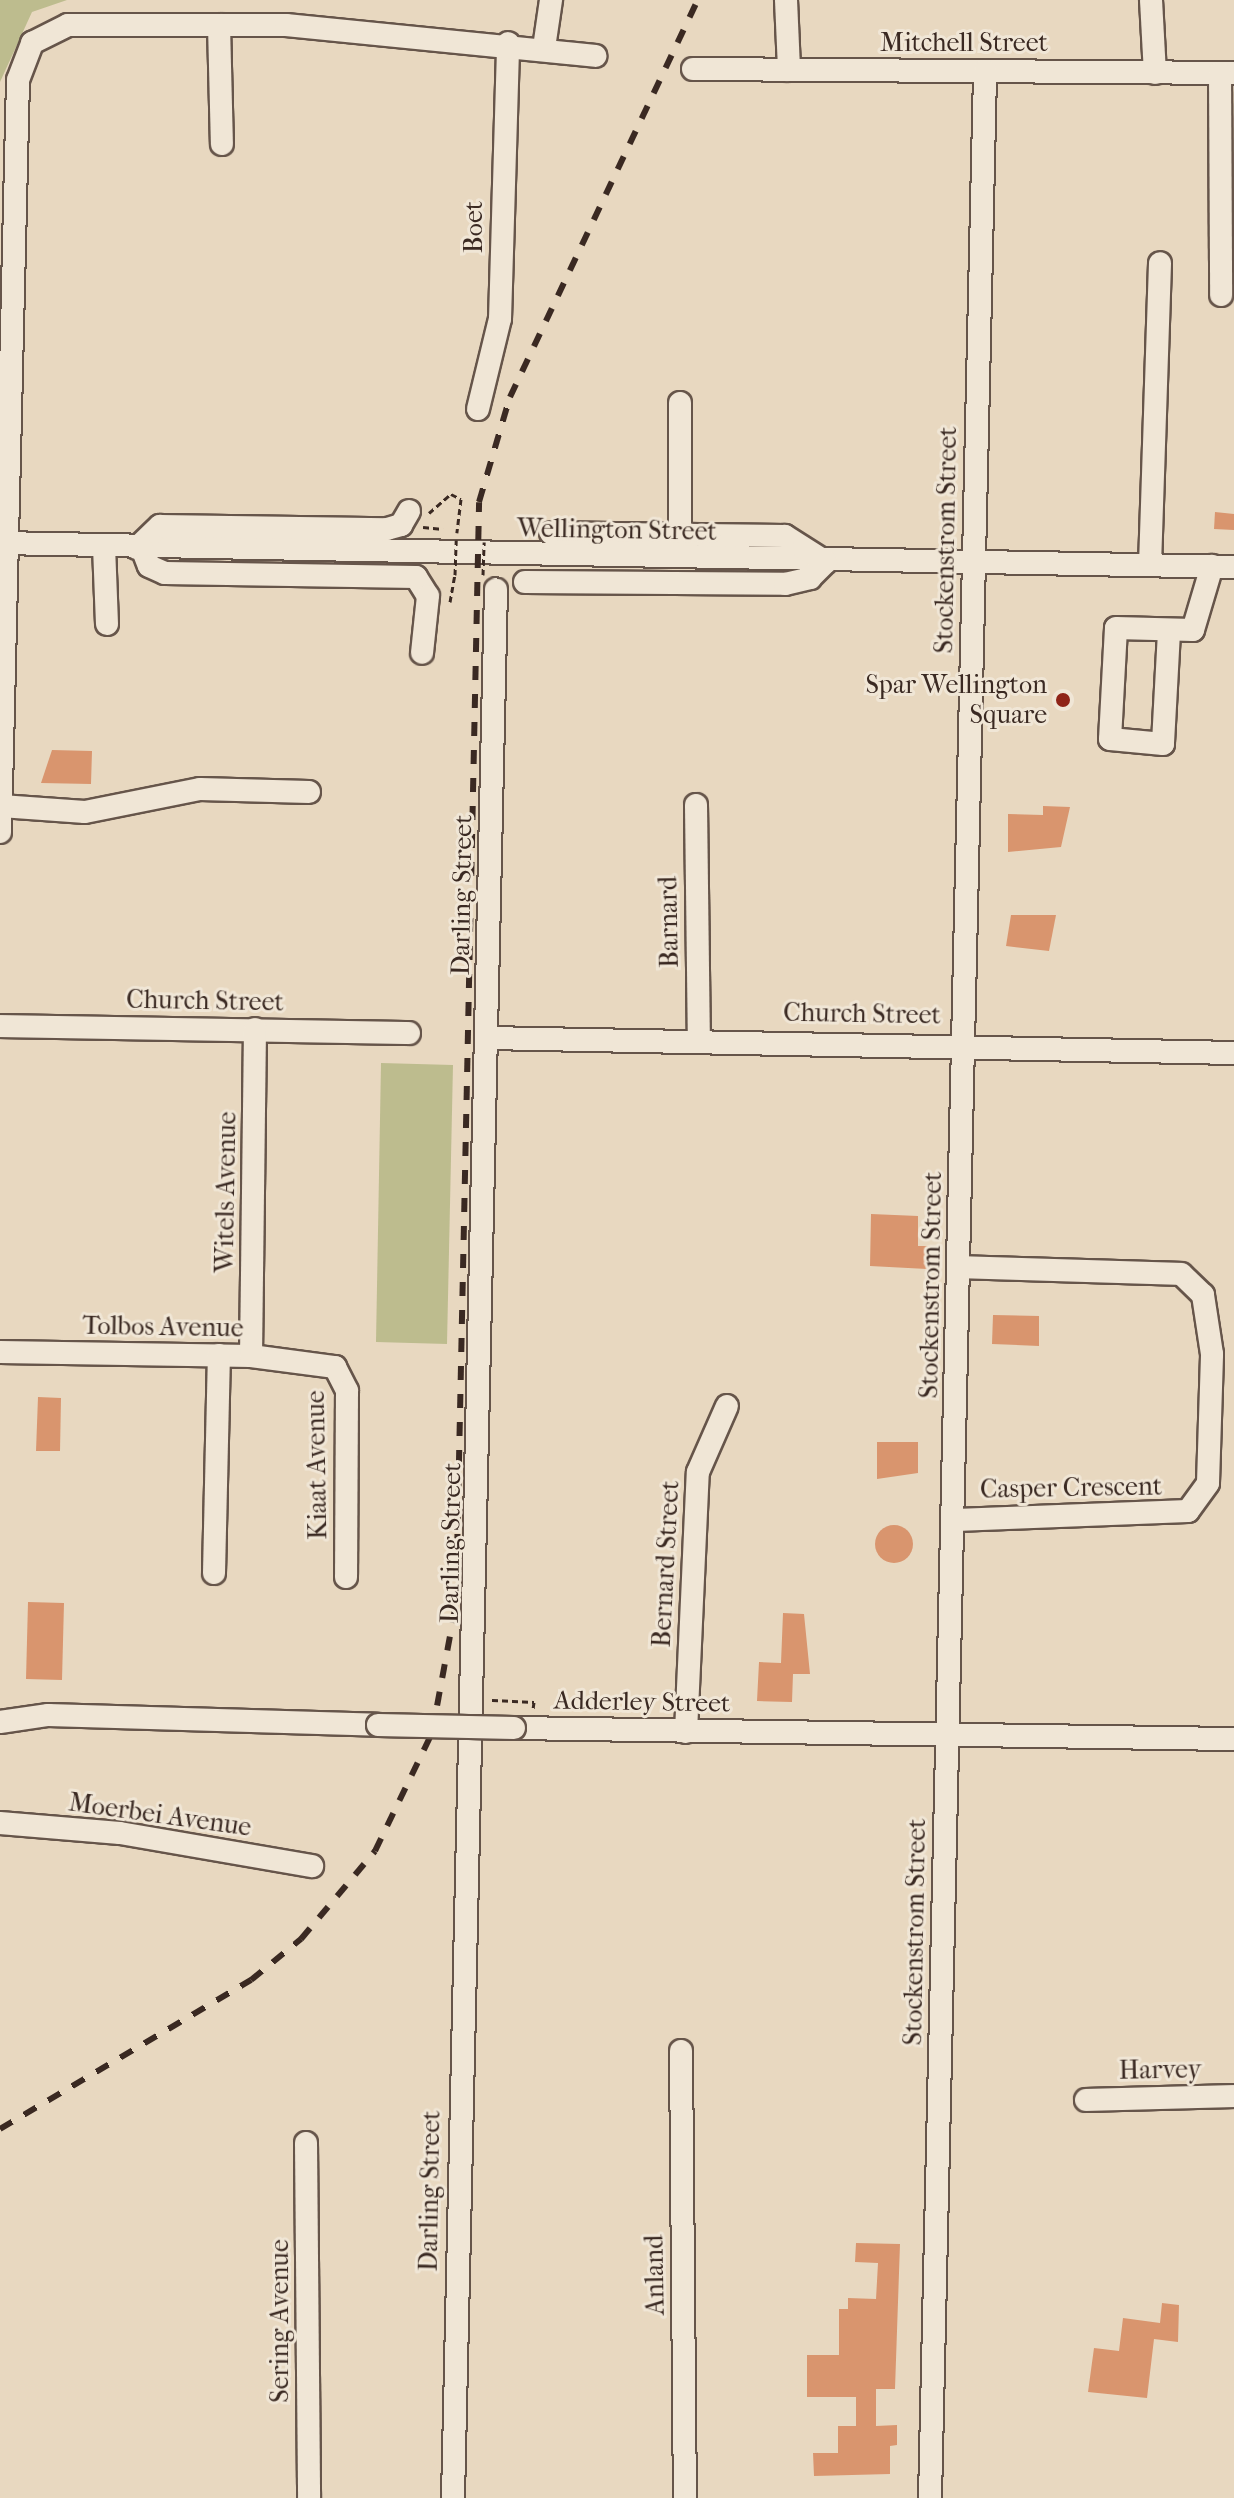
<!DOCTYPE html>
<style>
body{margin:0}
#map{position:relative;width:1234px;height:2498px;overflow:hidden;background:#e8d8c0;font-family:"IM FELL French Canon",serif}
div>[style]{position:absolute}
.green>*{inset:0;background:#bdbc8e}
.building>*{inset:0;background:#d9956e}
.round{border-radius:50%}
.path>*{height:3px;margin-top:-1.5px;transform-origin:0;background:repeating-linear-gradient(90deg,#3a2922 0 6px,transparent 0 10px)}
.roads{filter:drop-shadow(2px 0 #66554a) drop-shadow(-2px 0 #66554a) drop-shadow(0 2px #66554a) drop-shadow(0 -2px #66554a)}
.minor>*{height:22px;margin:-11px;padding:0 11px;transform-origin:11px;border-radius:11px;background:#f0e6d6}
.rail>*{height:6px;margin-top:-3px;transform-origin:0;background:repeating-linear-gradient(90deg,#3a2922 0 14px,transparent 0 28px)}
.path-bridge>*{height:3px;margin-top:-1.5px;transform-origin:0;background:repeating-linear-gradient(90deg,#3a2922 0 6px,transparent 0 10px)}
.bridges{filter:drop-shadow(2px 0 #66554a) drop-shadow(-2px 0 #66554a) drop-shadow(0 2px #66554a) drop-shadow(0 -2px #66554a)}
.minor-bridge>*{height:22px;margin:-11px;padding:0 11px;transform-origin:11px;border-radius:11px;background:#f0e6d6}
.dots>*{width:22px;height:22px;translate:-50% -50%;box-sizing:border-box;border:4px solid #f0e6d6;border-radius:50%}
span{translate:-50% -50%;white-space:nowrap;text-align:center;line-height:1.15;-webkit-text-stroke:6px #f0e6d6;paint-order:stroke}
.street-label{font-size:26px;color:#3a2922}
.poi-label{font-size:26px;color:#3a2922}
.right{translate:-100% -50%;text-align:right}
</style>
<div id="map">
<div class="green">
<i style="clip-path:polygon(0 0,67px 0,32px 12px,0 82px)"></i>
<i style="clip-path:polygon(381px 1063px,453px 1065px,447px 1344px,376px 1342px)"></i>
</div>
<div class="building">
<i style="clip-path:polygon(1215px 512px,1234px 514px,1234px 530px,1214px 529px)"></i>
<i style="clip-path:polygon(52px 750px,92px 751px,91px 784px,41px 783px)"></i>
<i style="clip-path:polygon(1043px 806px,1070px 807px,1061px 847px,1008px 852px,1008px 814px,1043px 815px)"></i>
<i style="clip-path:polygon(1011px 915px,1056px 915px,1049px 951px,1006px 946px)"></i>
<i style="clip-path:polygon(871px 1214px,918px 1216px,918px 1246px,928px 1246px,927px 1269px,870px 1266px)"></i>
<i style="clip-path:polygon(993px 1315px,1039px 1316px,1039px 1346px,992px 1344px)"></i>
<i style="clip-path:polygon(38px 1397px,61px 1398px,60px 1451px,36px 1451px)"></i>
<i style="clip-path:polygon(877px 1442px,918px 1442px,918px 1473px,877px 1479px)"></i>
<i class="round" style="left:875px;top:1525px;width:38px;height:38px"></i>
<i style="clip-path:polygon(28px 1602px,64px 1603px,62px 1680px,26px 1679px)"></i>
<i style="clip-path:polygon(783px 1613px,804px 1614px,810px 1674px,793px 1674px,792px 1702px,757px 1701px,759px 1662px,781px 1663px)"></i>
<i style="clip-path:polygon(856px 2243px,900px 2244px,895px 2389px,876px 2389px,876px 2426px,897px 2425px,897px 2445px,890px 2446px,890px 2474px,814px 2476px,813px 2453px,838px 2453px,838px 2426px,856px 2426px,856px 2397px,807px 2397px,807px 2355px,839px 2355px,839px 2309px,848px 2309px,848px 2298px,876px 2299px,878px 2263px,855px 2262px)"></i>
<i style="clip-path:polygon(1162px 2303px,1179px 2305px,1178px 2342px,1154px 2339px,1147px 2398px,1088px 2392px,1094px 2348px,1119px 2351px,1123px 2318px,1160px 2323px)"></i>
</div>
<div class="path">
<i style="left:429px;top:513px;width:29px;rotate:-41deg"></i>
<i style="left:451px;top:494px;width:11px;rotate:27deg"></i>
<i style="left:461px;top:499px;width:34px;rotate:97deg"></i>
<i style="left:423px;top:527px;width:20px;rotate:6deg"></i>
<i style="left:450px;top:602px;width:27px;rotate:-80deg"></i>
<i style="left:492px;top:1700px;width:42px;rotate:2.7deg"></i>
<i style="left:534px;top:1702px;width:7px;rotate:98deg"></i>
</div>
<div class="roads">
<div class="minor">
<i style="left:786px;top:0;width:70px;rotate:87.5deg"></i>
<i style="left:1151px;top:0;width:73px;rotate:86.9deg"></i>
<i style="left:219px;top:25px;width:119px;rotate:88.6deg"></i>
<i style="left:544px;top:48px;width:49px;rotate:-81.7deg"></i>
<i style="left:693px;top:69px;width:541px;rotate:0.42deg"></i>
<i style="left:1220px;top:73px;width:222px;rotate:89.7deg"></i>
<i style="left:680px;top:403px;width:131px;rotate:90deg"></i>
<i style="left:478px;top:409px;width:93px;rotate:-76.3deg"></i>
<i style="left:500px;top:319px;width:276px;rotate:-88.3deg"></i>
<i style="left:0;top:543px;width:1234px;rotate:1.11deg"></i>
<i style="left:104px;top:546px;width:78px;rotate:87.8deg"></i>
<i style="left:137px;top:548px;width:32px;rotate:-44deg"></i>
<i style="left:160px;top:526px;width:227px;rotate:0.8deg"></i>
<i style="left:387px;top:529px;width:15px;rotate:-16deg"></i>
<i style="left:401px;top:525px;width:16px;rotate:-60deg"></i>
<i style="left:142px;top:548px;width:19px;rotate:69deg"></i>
<i style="left:149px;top:566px;width:17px;rotate:24deg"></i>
<i style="left:165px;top:573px;width:251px;rotate:0.9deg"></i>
<i style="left:416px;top:577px;width:22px;rotate:58deg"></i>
<i style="left:428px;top:596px;width:57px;rotate:96deg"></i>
<i style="left:1150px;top:565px;width:302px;rotate:-88.1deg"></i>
<i style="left:525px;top:582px;width:260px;rotate:0.4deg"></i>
<i style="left:785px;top:584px;width:26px;rotate:-13deg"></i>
<i style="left:810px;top:578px;width:23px;rotate:-45deg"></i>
<i style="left:826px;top:562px;width:49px;rotate:-147.6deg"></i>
<i style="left:785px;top:536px;width:234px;rotate:-179.3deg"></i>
<i style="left:1169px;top:632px;width:112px;rotate:93.1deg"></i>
<i style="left:1163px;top:744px;width:53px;rotate:-174.6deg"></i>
<i style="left:1110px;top:739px;width:111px;rotate:-86.9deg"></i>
<i style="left:1116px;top:628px;width:77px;rotate:1.5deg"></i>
<i style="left:1193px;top:630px;width:67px;rotate:-73.5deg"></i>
<i style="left:696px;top:805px;width:234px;rotate:89.3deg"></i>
<i style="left:1px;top:806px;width:84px;rotate:4.1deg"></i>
<i style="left:85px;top:812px;width:117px;rotate:-11.3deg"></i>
<i style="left:200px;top:789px;width:109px;rotate:1.6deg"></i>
<i style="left:0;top:832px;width:752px;rotate:-88.63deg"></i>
<i style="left:18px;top:80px;width:40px;rotate:-69deg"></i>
<i style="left:32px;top:43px;width:40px;rotate:-26.6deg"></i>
<i style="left:68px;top:25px;width:218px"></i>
<i style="left:286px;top:25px;width:311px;rotate:5.7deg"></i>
<i style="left:0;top:1026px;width:409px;rotate:1deg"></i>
<i style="left:488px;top:1038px;width:746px;rotate:1.15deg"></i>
<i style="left:0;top:1352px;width:251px;rotate:0.9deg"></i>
<i style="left:251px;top:1356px;width:85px;rotate:7.5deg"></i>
<i style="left:335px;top:1367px;width:27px;rotate:63deg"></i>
<i style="left:347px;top:1391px;width:186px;rotate:90.3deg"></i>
<i style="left:251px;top:1356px;width:327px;rotate:-89.3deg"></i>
<i style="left:956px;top:1520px;width:232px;rotate:-2.2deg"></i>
<i style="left:1188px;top:1511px;width:34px;rotate:-54deg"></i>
<i style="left:1208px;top:1483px;width:129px;rotate:-88.2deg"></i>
<i style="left:1212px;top:1354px;width:60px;rotate:-98.7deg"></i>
<i style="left:1203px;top:1295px;width:30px;rotate:-136deg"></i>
<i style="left:1181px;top:1274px;width:222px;rotate:-178.2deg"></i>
<i style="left:214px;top:1573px;width:218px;rotate:-88.7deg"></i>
<i style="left:0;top:1722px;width:49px;rotate:-8.3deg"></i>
<i style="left:48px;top:1715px;width:330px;rotate:1.7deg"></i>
<i style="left:514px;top:1728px;width:720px;rotate:0.88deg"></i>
<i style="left:686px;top:1732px;width:260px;rotate:-87.4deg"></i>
<i style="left:698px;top:1472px;width:72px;rotate:-66.3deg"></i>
<i style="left:0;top:1823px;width:120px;rotate:4.8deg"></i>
<i style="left:120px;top:1833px;width:195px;rotate:9.8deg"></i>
<i style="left:681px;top:2051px;width:447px;rotate:89.5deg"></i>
<i style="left:1086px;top:2100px;width:148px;rotate:-1.5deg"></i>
<i style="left:306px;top:2143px;width:355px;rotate:89.5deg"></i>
<i style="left:453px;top:2498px;width:1909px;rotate:-88.71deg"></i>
<i style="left:930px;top:2498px;width:2428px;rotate:-88.7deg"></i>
</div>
</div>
<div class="rail">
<i style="left:0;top:2129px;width:292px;rotate:-30.7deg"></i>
<i style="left:251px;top:1980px;width:65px;rotate:-39.4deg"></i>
<i style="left:301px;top:1939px;width:115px;rotate:-49.9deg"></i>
<i style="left:375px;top:1851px;width:131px;rotate:-64.2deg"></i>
<i style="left:432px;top:1733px;width:131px;rotate:-79.5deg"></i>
<i style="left:456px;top:1604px;width:1102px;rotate:-88.8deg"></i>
<i style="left:479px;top:502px;width:109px;rotate:-73.6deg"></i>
<i style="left:510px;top:397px;width:439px;rotate:-64.7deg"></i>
</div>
<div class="path-bridge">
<i style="left:455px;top:575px;width:35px;rotate:-88deg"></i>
<i style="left:483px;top:575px;width:33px;rotate:-88deg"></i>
</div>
<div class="bridges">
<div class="minor-bridge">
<i style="left:378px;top:1725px;width:136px;rotate:1.3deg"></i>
</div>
</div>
<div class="dots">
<i style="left:1063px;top:700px;background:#8f2418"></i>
</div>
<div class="street-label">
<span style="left:964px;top:43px">Mitchell Street</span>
<span style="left:474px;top:227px;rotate:-90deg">Boet</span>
<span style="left:617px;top:530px;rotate:1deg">Wellington Street</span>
<span style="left:946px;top:540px;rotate:-89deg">Stockenstrom Street</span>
<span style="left:462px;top:895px;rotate:-89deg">Darling Street</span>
<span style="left:669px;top:922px;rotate:-91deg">Barnard</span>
<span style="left:205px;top:1001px;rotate:1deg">Church Street</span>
<span style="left:862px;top:1014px;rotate:1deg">Church Street</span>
<span style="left:226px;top:1192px;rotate:-89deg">Witels Avenue</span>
<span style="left:931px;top:1285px;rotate:-89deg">Stockenstrom Street</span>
<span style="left:163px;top:1327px;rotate:1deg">Tolbos Avenue</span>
<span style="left:317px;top:1465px;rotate:-91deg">Kiaat Avenue</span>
<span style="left:1071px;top:1488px;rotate:-1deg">Casper Crescent</span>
<span style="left:451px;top:1543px;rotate:-89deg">Darling Street</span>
<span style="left:666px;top:1564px;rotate:-87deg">Bernard Street</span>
<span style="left:642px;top:1702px;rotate:1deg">Adderley Street</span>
<span style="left:160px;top:1815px;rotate:8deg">Moerbei Avenue</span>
<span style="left:915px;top:1932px;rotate:-89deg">Stockenstrom Street</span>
<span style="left:1160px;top:2070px;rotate:-1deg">Harvey</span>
<span style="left:430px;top:2191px;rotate:-89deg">Darling Street</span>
<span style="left:655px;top:2275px;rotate:-91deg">Anland</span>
<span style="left:280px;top:2321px;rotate:-90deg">Sering Avenue</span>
</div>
<div class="poi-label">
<span class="right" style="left:1047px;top:700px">Spar Wellington<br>Square</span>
</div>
</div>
